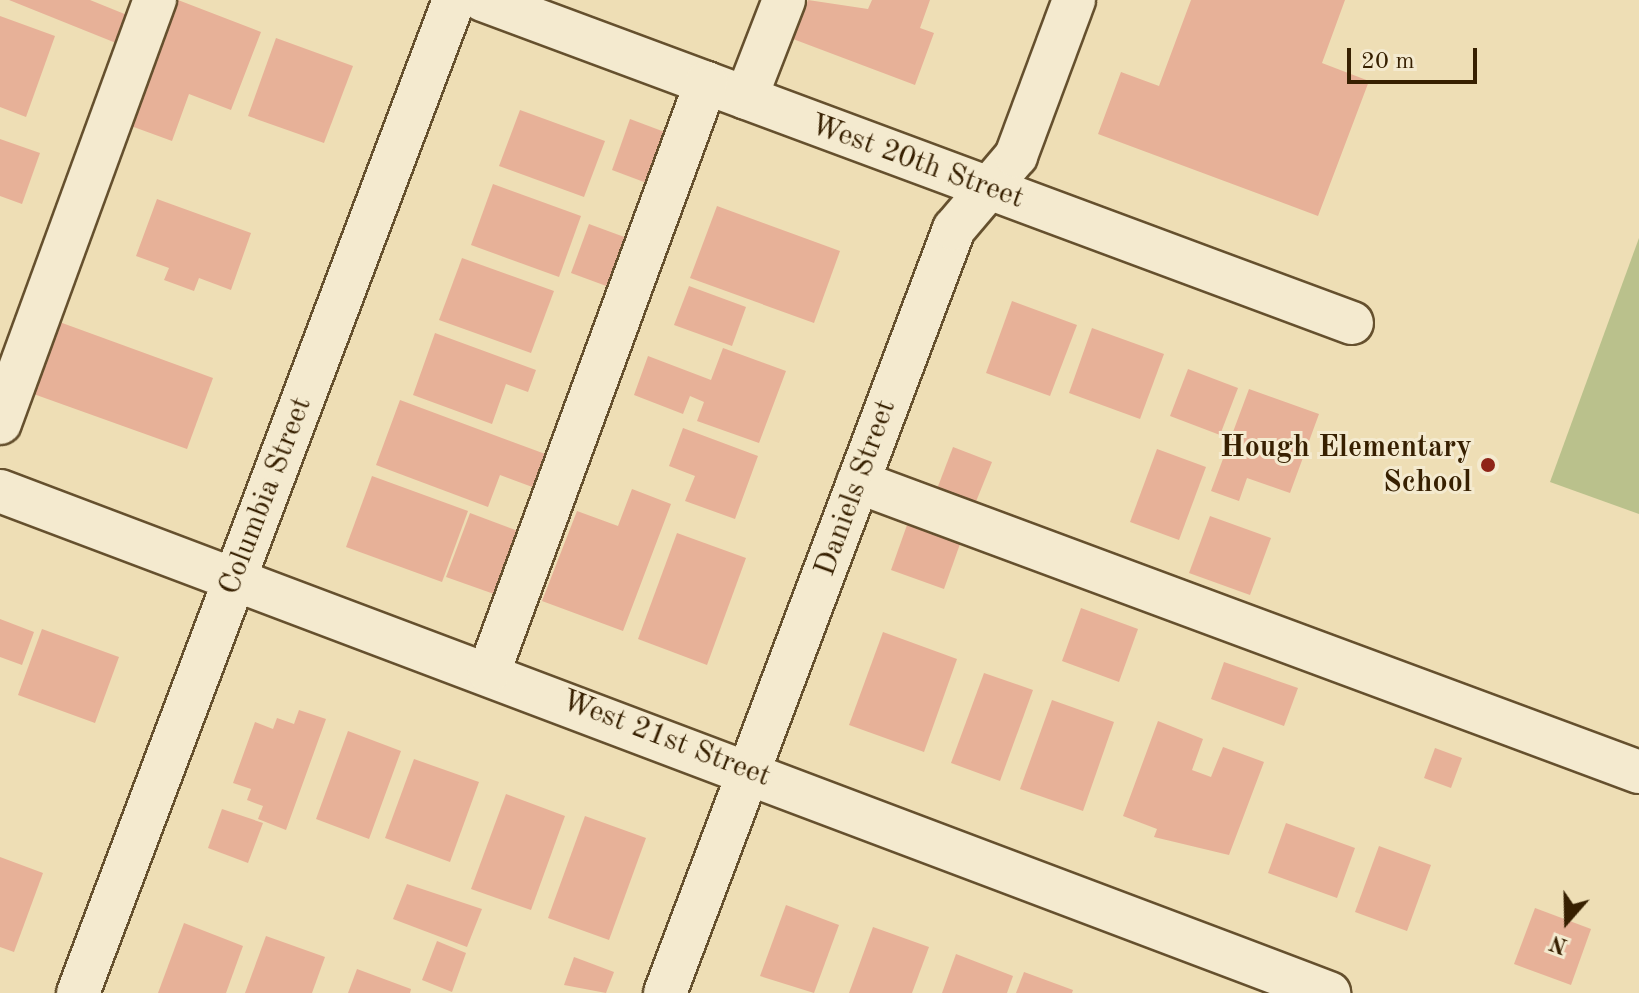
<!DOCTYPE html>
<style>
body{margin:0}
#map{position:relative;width:1639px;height:993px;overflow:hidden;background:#eedeb5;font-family:"Old Standard TT",serif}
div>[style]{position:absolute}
.green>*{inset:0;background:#bac18c}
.building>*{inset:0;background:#e7b198}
.roads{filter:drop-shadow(2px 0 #65502e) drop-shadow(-2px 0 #65502e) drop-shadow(0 2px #65502e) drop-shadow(0 -2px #65502e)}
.minor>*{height:42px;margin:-21px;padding:0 21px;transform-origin:21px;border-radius:21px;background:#f4eacf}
.dots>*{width:22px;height:22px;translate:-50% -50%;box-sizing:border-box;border:4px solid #f4eacf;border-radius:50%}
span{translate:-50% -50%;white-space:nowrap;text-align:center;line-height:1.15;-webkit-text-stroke:6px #f4eacf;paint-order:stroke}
.street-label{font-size:30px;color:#372001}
.poi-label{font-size:30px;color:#372001;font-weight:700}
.right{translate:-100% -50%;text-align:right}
.north{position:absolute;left:1527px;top:881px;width:80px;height:80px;-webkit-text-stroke:6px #f4eacf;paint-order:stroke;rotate:200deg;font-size:22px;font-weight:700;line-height:32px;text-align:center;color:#372001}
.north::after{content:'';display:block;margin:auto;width:28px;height:36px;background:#372001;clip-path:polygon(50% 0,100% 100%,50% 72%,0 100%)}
.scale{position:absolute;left:1347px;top:48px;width:130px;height:36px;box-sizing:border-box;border:4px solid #372001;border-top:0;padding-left:10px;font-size:24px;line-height:28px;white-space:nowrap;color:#372001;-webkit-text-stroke:6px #f4eacf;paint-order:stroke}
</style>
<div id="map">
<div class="green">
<i style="clip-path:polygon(1639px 238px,1639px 514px,1550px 482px)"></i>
</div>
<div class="building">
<i style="clip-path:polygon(9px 0,90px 0,127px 15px,116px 43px)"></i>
<i style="clip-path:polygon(178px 0,261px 32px,231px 110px,189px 94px,172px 141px,131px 126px)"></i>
<i style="clip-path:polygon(808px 0,868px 9px,872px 0,930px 0,920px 28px,934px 33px,915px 85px,793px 39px)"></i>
<i style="clip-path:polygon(1191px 0,1345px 0,1322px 63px,1369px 81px,1318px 216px,1098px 134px,1121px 72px,1159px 86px)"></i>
<i style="clip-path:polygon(0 16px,55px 36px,26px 117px,0 107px)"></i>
<i style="clip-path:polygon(276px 38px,353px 66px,324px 143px,248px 116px)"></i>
<i style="clip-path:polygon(520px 110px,605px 141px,584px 197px,499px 166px)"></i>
<i style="clip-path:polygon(630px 119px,678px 137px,660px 188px,612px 170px)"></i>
<i style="clip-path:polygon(0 139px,40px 153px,22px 204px,0 196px)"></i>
<i style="clip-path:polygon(493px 184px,581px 216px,559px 277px,471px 245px)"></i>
<i style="clip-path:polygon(157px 199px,251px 233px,231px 290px,199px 278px,194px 291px,164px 280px,169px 268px,136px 256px)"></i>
<i style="clip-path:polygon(717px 206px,840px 251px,814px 323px,690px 278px)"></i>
<i style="clip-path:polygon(589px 224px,627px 238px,609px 287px,571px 273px)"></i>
<i style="clip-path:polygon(462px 258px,554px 291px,531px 353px,439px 320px)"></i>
<i style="clip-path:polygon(689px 286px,746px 307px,732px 346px,674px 325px)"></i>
<i style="clip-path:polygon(1012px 301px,1077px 325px,1050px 396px,986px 373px)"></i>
<i style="clip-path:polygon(54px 320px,213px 378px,187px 449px,28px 392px)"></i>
<i style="clip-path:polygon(1092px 328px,1164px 354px,1140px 419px,1069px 393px)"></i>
<i style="clip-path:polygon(435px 333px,536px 370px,528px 392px,506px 384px,492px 424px,413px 395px)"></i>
<i style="clip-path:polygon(723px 348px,786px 371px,759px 443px,697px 421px,704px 402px,690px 396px,683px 414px,634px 395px,648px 356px,711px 380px)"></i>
<i style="clip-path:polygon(1188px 369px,1238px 388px,1220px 435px,1170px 416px)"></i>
<i style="clip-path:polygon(1249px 389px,1319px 414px,1290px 493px,1247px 478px,1239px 501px,1211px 491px)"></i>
<i style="clip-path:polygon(400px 400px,548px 455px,535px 488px,500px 475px,488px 507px,376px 465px)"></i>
<i style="clip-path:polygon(683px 428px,758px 456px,735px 519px,685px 501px,695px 476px,669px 466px)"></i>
<i style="clip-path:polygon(953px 447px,992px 462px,975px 504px,937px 489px)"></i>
<i style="clip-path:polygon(1157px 449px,1206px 467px,1179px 540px,1130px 522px)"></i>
<i style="clip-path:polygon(372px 476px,468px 511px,442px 582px,346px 547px)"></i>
<i style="clip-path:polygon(632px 489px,671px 504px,623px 631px,542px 601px,577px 511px,618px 526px)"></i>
<i style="clip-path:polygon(470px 513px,518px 531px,494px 594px,446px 577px)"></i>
<i style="clip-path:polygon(1210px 516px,1271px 538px,1250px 595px,1189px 573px)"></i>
<i style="clip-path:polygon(907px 525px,960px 544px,944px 589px,891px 570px)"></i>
<i style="clip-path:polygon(677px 533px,746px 558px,707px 665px,638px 639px)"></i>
<i style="clip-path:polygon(1081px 608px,1138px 629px,1119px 682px,1062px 661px)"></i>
<i style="clip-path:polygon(0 619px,34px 632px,22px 665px,0 657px)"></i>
<i style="clip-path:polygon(42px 629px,119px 657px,95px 723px,18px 695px)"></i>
<i style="clip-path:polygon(883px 632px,957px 659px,924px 752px,849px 725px)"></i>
<i style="clip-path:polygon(1224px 662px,1298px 688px,1284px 726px,1211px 699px)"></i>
<i style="clip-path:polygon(984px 673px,1033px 690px,1000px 781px,951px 763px)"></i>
<i style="clip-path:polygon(1052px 700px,1114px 722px,1083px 811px,1020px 789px)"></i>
<i style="clip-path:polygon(299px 710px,326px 719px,286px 830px,258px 819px,263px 806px,247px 800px,251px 789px,233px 783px,255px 722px,273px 729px,277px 718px,294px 724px)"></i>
<i style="clip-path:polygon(1158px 721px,1203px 739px,1192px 770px,1211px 777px,1223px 747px,1264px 762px,1229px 855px,1154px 837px,1157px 829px,1123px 816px)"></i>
<i style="clip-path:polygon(348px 731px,401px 751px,369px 839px,316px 819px)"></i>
<i style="clip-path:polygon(1435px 748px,1462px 758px,1451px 788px,1424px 778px)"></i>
<i style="clip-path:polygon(414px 759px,479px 782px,450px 862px,385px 838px)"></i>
<i style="clip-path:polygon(506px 794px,565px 816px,531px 910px,471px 889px)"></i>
<i style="clip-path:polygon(222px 809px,263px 823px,248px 863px,208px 848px)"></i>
<i style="clip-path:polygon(585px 816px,646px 838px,609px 940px,548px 918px)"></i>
<i style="clip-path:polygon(1286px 823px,1355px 848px,1337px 898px,1268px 873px)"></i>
<i style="clip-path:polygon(1379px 846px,1431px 865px,1407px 931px,1355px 912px)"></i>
<i style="clip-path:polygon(0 857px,43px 873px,14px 952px,0 947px)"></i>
<i style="clip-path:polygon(407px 884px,482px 909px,467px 947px,393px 919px)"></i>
<i style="clip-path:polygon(786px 905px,839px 925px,814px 993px,760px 976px)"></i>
<i style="clip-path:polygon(1535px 908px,1591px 929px,1571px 985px,1514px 964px)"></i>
<i style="clip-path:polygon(184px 923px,243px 946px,226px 993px,158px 993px)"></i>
<i style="clip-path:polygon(873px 927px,929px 947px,912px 993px,849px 993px)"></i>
<i style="clip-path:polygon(266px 936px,325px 957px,312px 993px,245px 993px)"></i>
<i style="clip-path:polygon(437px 941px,466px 953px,452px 992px,422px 980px)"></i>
<i style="clip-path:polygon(956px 954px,1013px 976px,1007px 993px,942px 993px)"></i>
<i style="clip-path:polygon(574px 957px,614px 972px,606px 993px,564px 985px)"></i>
<i style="clip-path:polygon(357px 969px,411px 989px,410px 993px,348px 993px)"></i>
<i style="clip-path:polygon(1024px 972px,1073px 990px,1072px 993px,1016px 993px)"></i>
</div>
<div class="roads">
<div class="minor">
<i style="left:483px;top:0;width:927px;rotate:20.39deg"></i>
<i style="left:746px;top:98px;width:105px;rotate:-68.8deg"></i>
<i style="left:0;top:423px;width:451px;rotate:-69.9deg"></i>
<i style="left:858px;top:482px;width:833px;rotate:20.37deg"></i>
<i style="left:0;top:491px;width:1421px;rotate:20.69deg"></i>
<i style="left:489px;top:672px;width:628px;rotate:-69.78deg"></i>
<i style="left:78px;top:993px;width:1062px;rotate:-69.26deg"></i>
<i style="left:665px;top:993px;width:817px;rotate:-69.28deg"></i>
<i style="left:954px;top:229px;width:96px;rotate:-49.7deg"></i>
<i style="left:1016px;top:156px;width:166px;rotate:-69.6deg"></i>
</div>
</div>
<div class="dots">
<i style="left:1488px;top:465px;background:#8f2418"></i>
</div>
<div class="street-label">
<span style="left:917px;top:162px;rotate:20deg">West 20th Street</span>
<span style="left:856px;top:488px;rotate:-70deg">Daniels Street</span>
<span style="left:266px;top:496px;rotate:-69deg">Columbia Street</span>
<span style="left:666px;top:739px;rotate:21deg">West 21st Street</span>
</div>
<div class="poi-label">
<span class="right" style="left:1472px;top:465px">Hough Elementary<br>School</span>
</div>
<div class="north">N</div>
<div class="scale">20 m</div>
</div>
